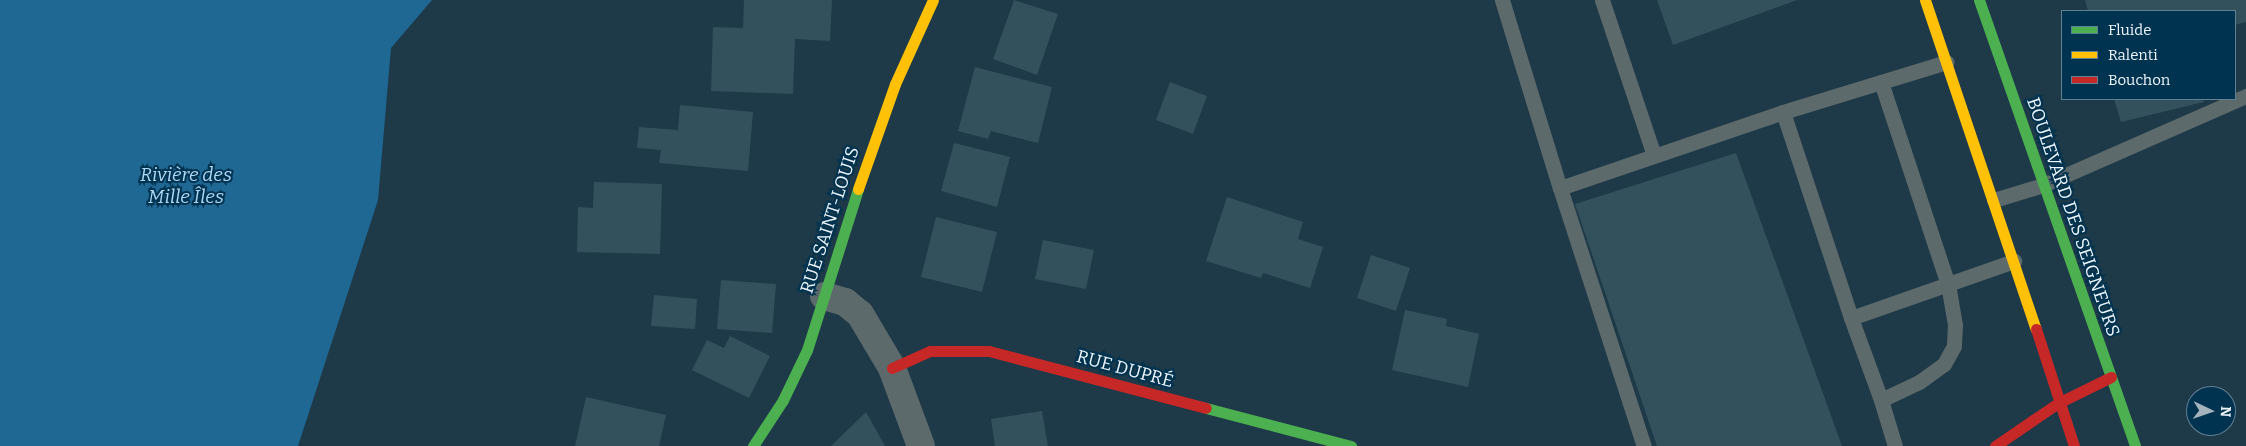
<!DOCTYPE html>
<meta charset="utf-8">
<style>
body{margin:0}
#map{position:relative;width:2246px;height:446px;overflow:hidden;background:#1e3948;font-family:Bitter,serif}
div>[style]{position:absolute}
.water>*{inset:0;background:#1f6894}
.building>*{inset:0;background:#33515c}
.lane>*{height:15px;margin:-7.5px;padding:0 7.5px;transform-origin:7.5px;border-radius:7.5px;background:#5d6a6b}
.street>*{height:28px;margin:-14px;padding:0 14px;transform-origin:14px;border-radius:14px;background:#5d6a6b}
.fast>*{height:11px;margin:-5.5px;padding:0 5.5px;transform-origin:5.5px;border-radius:5.5px;background:#4caf50}
.slow>*{height:11px;margin:-5.5px;padding:0 5.5px;transform-origin:5.5px;border-radius:5.5px;background:#ffc107}
.jam>*{height:11px;margin:-5.5px;padding:0 5.5px;transform-origin:5.5px;border-radius:5.5px;background:#c62828}
span{translate:-50% -50%;white-space:nowrap;text-align:center;line-height:1.15;-webkit-text-stroke:4px #00334f;paint-order:stroke}
.street-label{font-size:18px;color:#eff5fa}
.water-label{font-size:19px;color:#acd8f7;font-style:italic}
.legend{position:absolute;left:2061px;top:10px;width:175px;height:90px;box-sizing:border-box;background:#00334f;border:1px solid #608193;margin:0;padding:6px 9px;list-style:none;font-size:15px;color:#eff5fa}
.legend li{display:flex;align-items:center;gap:10px;height:25px}
.legend b{width:25px;border:1px solid #608193}
.north{position:absolute;left:2186px;top:386px;width:50px;height:50px;box-sizing:border-box;background:#00334f;border:1px solid #608193;border-radius:50%;rotate:93deg;font-size:14px;font-weight:700;line-height:20px;text-align:center;color:#eff5fa}
.north::after{content:'';display:block;margin:auto;width:18px;height:22px;background:#a6b3bc;clip-path:polygon(50% 0,100% 100%,50% 72%,0 100%)}
</style>
<div id="map">
<div class="water">
<i style="clip-path:polygon(0 0,432px 0,391px 48px,378px 200px,298px 446px,0 446px)"></i>
</div>
<div class="building">
<i style="clip-path:polygon(744px 0,832px 0,830px 41px,795px 39px,793px 94px,711px 91px,713px 27px,743px 28px)"></i>
<i style="clip-path:polygon(1014px 0,1058px 14px,1037px 75px,993px 59px)"></i>
<i style="clip-path:polygon(1657px 0,1797px 0,1673px 45px)"></i>
<i style="clip-path:polygon(2085px 0,2246px 0,2246px 22px,2235px 25px,2235px 11px,2088px 11px)"></i>
<i style="clip-path:polygon(975px 67px,1052px 87px,1038px 143px,991px 131px,988px 139px,958px 131px)"></i>
<i style="clip-path:polygon(1170px 82px,1207px 96px,1193px 134px,1156px 120px)"></i>
<i style="clip-path:polygon(2114px 99px,2203px 99px,2204px 102px,2121px 122px)"></i>
<i style="clip-path:polygon(680px 105px,753px 112px,748px 171px,659px 163px,661px 150px,637px 148px,639px 127px,678px 130px)"></i>
<i style="clip-path:polygon(954px 143px,1010px 157px,997px 207px,941px 191px)"></i>
<i style="clip-path:polygon(1736px 153px,1842px 446px,1657px 446px,1575px 204px)"></i>
<i style="clip-path:polygon(594px 182px,662px 184px,660px 254px,577px 252px,578px 207px,593px 208px)"></i>
<i style="clip-path:polygon(1227px 197px,1303px 222px,1298px 239px,1323px 247px,1310px 288px,1263px 273px,1261px 278px,1206px 261px)"></i>
<i style="clip-path:polygon(936px 217px,997px 232px,982px 292px,921px 277px)"></i>
<i style="clip-path:polygon(1043px 240px,1094px 250px,1086px 289px,1035px 279px)"></i>
<i style="clip-path:polygon(1371px 255px,1410px 268px,1396px 311px,1357px 298px)"></i>
<i style="clip-path:polygon(721px 280px,776px 284px,772px 333px,717px 329px)"></i>
<i style="clip-path:polygon(654px 295px,697px 299px,695px 329px,651px 326px)"></i>
<i style="clip-path:polygon(1405px 310px,1447px 319px,1446px 326px,1479px 334px,1468px 387px,1392px 370px)"></i>
<i style="clip-path:polygon(730px 336px,770px 356px,749px 398px,692px 370px,707px 340px,724px 348px)"></i>
<i style="clip-path:polygon(586px 397px,666px 415px,659px 446px,575px 446px)"></i>
<i style="clip-path:polygon(1042px 411px,1048px 446px,995px 446px,991px 419px)"></i>
<i style="clip-path:polygon(866px 412px,885px 446px,831px 446px)"></i>
</div>
<div class="lane">
<i style="left:1502px;top:0;width:197px;rotate:72.9deg"></i>
<i style="left:1560px;top:188px;width:271px;rotate:72deg"></i>
<i style="left:1602px;top:0;width:163px;rotate:71.5deg"></i>
<i style="left:1881px;top:82px;width:213px;rotate:71.7deg"></i>
<i style="left:1948px;top:284px;width:42px;rotate:80.3deg"></i>
<i style="left:1955px;top:325px;width:21px;rotate:93deg"></i>
<i style="left:1954px;top:346px;width:21px;rotate:119deg"></i>
<i style="left:1944px;top:364px;width:31px;rotate:144deg"></i>
<i style="left:1919px;top:382px;width:42px;rotate:154.7deg"></i>
<i style="left:1881px;top:400px;width:48px;rotate:73.1deg"></i>
<i style="left:1783px;top:112px;width:217px;rotate:71.7deg"></i>
<i style="left:1851px;top:318px;width:173px;rotate:-19.3deg"></i>
<i style="left:1560px;top:188px;width:236px;rotate:-18.8deg"></i>
<i style="left:1783px;top:112px;width:171px;rotate:-17deg"></i>
<i style="left:1994px;top:200px;width:51px;rotate:-17deg"></i>
<i style="left:2043px;top:185px;width:222px;rotate:-23.7deg"></i>
<i style="left:1851px;top:318px;width:87px;rotate:69.9deg"></i>
</div>
<div class="street">
<i style="left:824px;top:296px;width:22px;rotate:16deg"></i>
<i style="left:845px;top:302px;width:19px;rotate:39deg"></i>
<i style="left:860px;top:314px;width:63px;rotate:59.3deg"></i>
<i style="left:892px;top:368px;width:83px;rotate:69.6deg"></i>
</div>
<div class="fast">
<i style="left:1979px;top:0;width:472px;rotate:70.7deg"></i>
<i style="left:1206px;top:408px;width:150px;rotate:14.7deg"></i>
<i style="left:753px;top:446px;width:55px;rotate:-56.9deg"></i>
<i style="left:783px;top:400px;width:55px;rotate:-64.4deg"></i>
<i style="left:807px;top:350px;width:169px;rotate:-72.4deg"></i>
</div>
<div class="slow">
<i style="left:1925px;top:0;width:347px;rotate:71.4deg"></i>
<i style="left:858px;top:189px;width:111px;rotate:-70.6deg"></i>
<i style="left:895px;top:84px;width:92px;rotate:-65.7deg"></i>
</div>
<div class="jam">
<i style="left:2036px;top:329px;width:123px;rotate:72deg"></i>
<i style="left:892px;top:368px;width:42px;rotate:-24.1deg"></i>
<i style="left:930px;top:351px;width:59px"></i>
<i style="left:989px;top:351px;width:224px;rotate:14.7deg"></i>
<i style="left:1995px;top:446px;width:76px;rotate:-34.3deg"></i>
<i style="left:2058px;top:403px;width:59px;rotate:-26.1deg"></i>
</div>
<div class="street-label">
<span style="left:2073px;top:217px;rotate:71deg">BOULEVARD DES SEIGNEURS</span>
<span style="left:830px;top:220px;rotate:-72deg">RUE SAINT-LOUIS</span>
<span style="left:1125px;top:369px;rotate:15deg">RUE DUPRÉ</span>
</div>
<div class="water-label">
<span style="left:186px;top:186px">Rivière des<br>Mille Îles</span>
</div>
<ul class="legend">
<li><b style="height:6px;background:#4caf50"></b>Fluide</li>
<li><b style="height:6px;background:#ffc107"></b>Ralenti</li>
<li><b style="height:6px;background:#c62828"></b>Bouchon</li>
</ul>
<div class="north">N</div>
</div>
